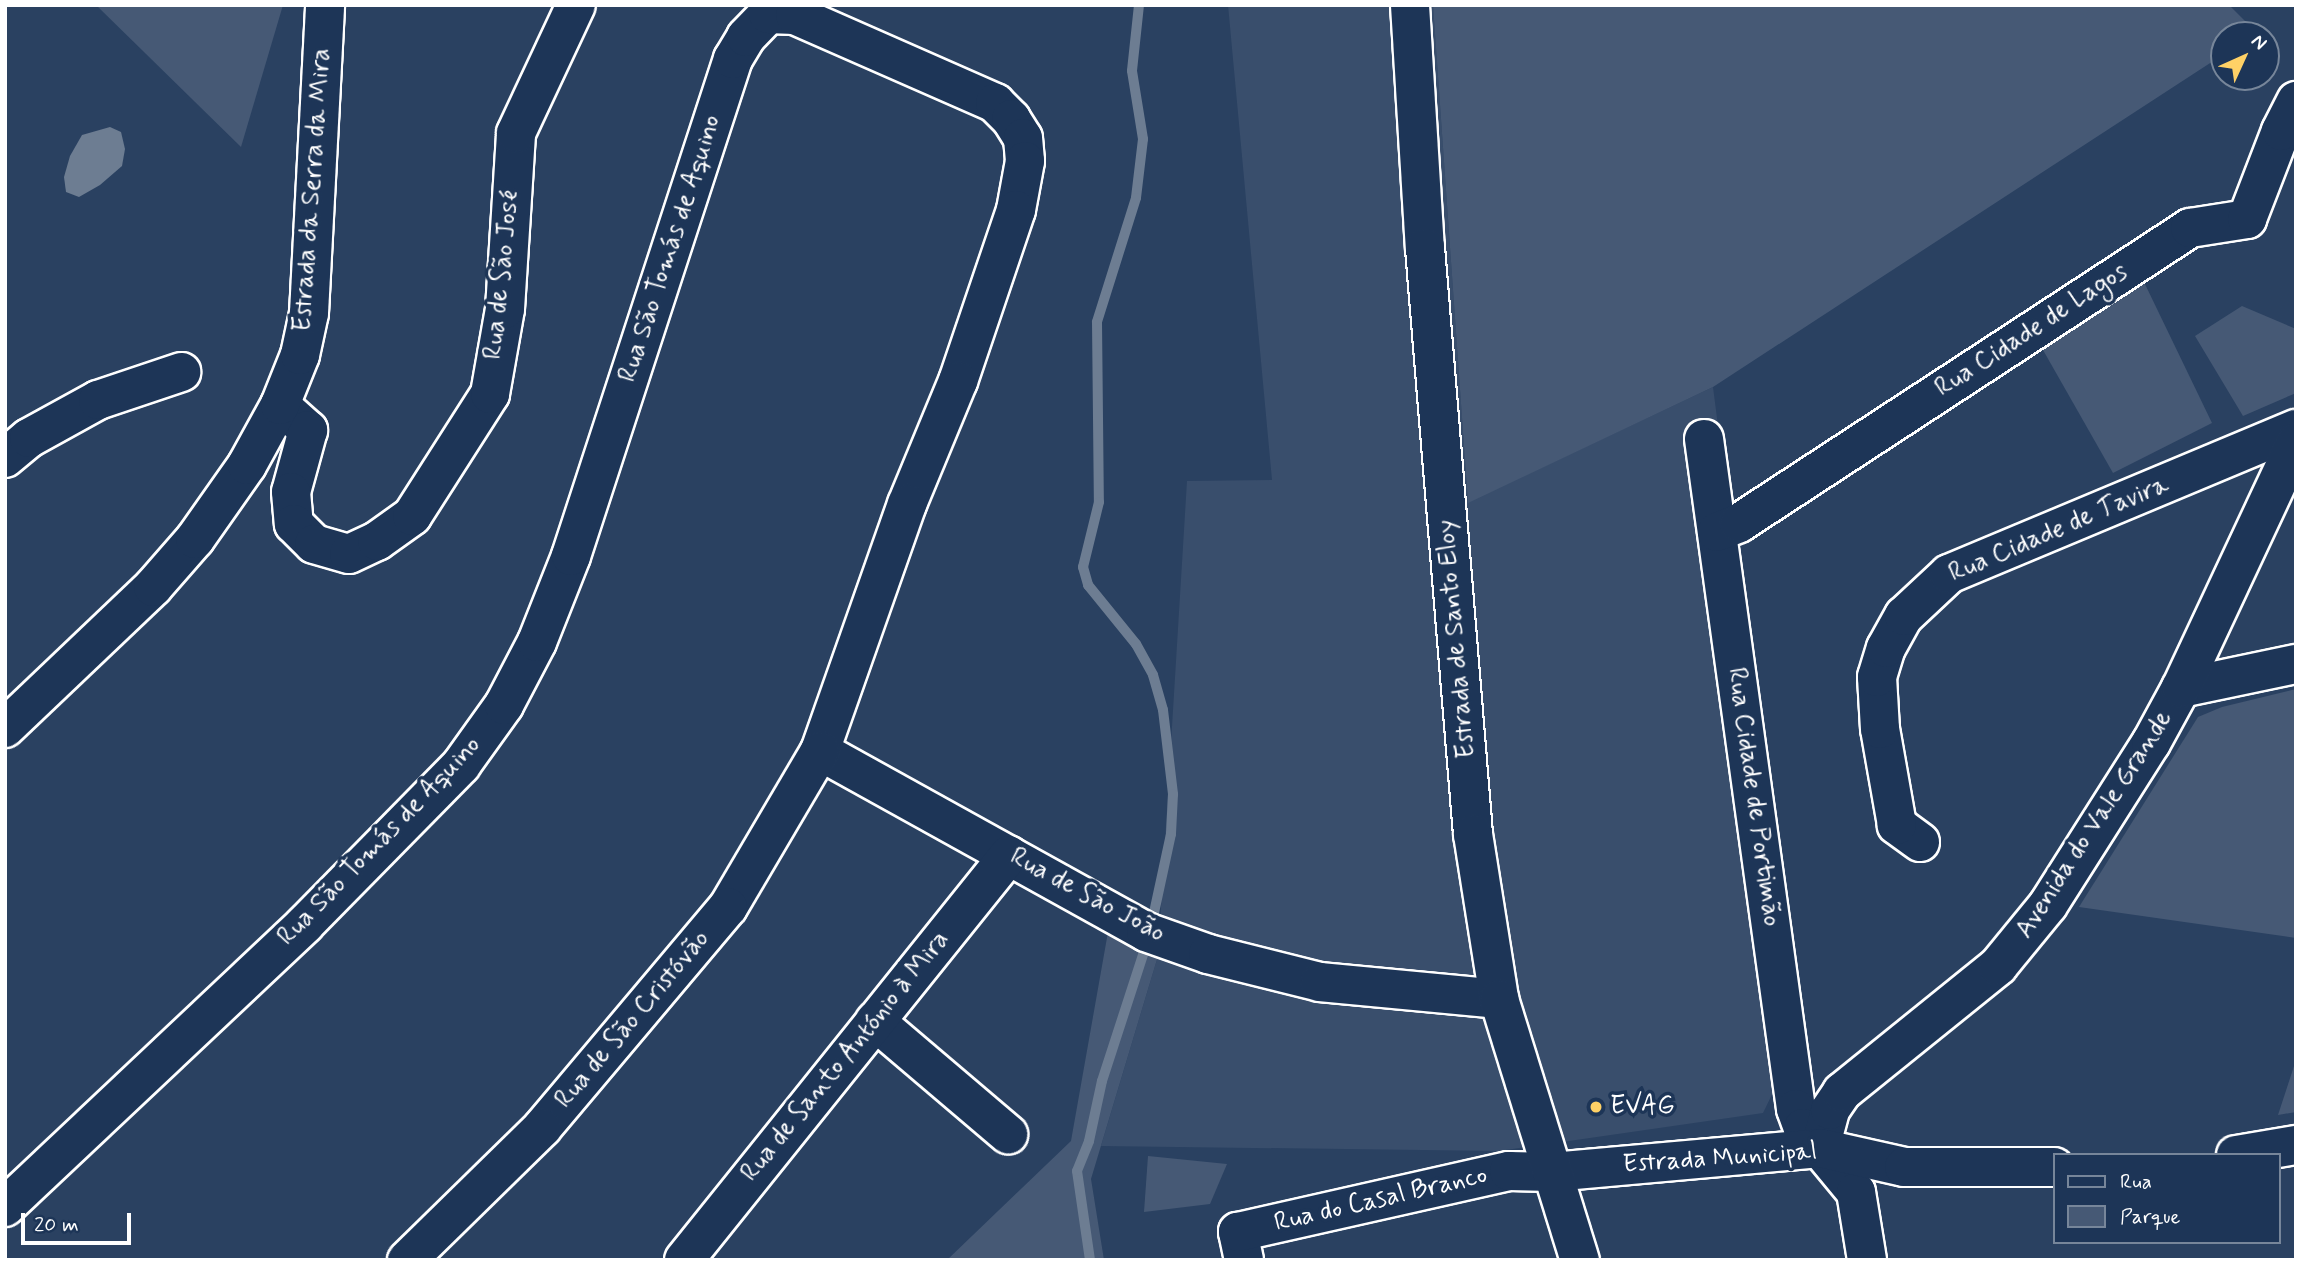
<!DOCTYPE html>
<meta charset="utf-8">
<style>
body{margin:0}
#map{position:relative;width:2301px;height:1265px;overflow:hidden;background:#2a4161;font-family:Mynerve,sans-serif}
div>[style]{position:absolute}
.built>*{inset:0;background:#394e6c}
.green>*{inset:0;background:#465975}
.water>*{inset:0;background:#6d7d92}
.stream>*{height:10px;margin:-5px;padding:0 5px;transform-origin:5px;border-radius:5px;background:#6d7d92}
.roads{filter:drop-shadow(2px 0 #fff) drop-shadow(-2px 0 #fff) drop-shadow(0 2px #fff) drop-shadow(0 -2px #fff)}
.minor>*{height:38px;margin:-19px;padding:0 19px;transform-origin:19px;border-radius:19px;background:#1d3557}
.major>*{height:38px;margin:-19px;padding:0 19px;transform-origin:19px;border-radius:19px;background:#1d3557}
.dots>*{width:19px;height:19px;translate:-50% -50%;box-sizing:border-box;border:4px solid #1d3557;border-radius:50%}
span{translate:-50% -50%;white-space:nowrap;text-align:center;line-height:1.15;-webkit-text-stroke:7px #1d3557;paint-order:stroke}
.street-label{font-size:26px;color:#fff}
.poi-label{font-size:26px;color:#fff}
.left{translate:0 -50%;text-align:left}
.frame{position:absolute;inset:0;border:7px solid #fff;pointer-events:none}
.legend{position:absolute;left:2053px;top:1153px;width:228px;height:91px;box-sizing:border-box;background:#1d3557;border:2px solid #77869a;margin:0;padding:9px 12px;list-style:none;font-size:21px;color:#fff}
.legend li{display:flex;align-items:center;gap:14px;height:35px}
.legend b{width:35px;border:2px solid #77869a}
.north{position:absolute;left:2210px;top:21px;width:70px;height:70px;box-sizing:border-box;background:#1d3557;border:2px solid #77869a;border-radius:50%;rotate:45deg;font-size:19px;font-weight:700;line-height:28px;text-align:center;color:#fff}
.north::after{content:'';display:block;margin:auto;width:24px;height:32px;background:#ffd166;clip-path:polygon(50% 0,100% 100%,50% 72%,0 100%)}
.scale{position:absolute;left:21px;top:1213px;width:110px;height:32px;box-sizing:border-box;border:4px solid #fff;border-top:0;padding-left:9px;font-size:21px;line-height:24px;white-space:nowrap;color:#fff;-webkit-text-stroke:5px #1d3557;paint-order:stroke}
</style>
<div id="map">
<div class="built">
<i style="clip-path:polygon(1228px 5px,1433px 5px,1468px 502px,1713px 387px,1797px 1043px,1763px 1113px,1499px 1151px,1101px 1146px,1158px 956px,1187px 481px,1272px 480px)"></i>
</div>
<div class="green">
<i style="clip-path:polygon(96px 5px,283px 5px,241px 147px)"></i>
<i style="clip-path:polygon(1433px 5px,2229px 5px,2257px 33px,2224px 35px,2224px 54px,1713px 387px,1468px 503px)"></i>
<i style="clip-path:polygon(2143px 280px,2212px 423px,2113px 473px,2043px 350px)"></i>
<i style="clip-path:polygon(2242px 306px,2296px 329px,2296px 393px,2243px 416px,2195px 336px)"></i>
<i style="clip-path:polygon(2296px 689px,2296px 938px,2079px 907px,2198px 717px,2222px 707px)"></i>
<i style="clip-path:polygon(1108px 932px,1158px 956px,1091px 1179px,1104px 1260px,947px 1260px,1071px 1141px)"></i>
<i style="clip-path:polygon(2296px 1060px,2296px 1112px,2278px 1115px)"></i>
<i style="clip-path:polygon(1148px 1156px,1227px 1164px,1210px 1204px,1144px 1212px)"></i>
</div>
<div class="water">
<i style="clip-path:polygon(110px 127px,121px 132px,125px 149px,122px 166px,100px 185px,79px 197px,66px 192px,64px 177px,70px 156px,82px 135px)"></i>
</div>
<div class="stream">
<i style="left:1139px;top:5px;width:66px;rotate:96.1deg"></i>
<i style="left:1132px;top:71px;width:69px;rotate:80.8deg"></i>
<i style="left:1143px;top:139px;width:59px;rotate:96.8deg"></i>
<i style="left:1136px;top:198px;width:130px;rotate:107.5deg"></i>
<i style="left:1097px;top:322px;width:180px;rotate:89.4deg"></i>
<i style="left:1099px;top:502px;width:67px;rotate:103.8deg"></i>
<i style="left:1083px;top:567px;width:19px;rotate:74deg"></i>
<i style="left:1088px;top:585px;width:76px;rotate:50.9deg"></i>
<i style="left:1136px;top:644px;width:35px;rotate:61deg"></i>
<i style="left:1153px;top:675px;width:36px;rotate:74deg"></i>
<i style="left:1163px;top:710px;width:85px;rotate:83.2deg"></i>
<i style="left:1173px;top:794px;width:40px;rotate:92.9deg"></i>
<i style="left:1171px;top:834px;width:85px;rotate:102.2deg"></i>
<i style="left:1090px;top:1260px;width:90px;rotate:-98.3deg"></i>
<i style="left:1077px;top:1171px;width:32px;rotate:-68deg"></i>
<i style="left:1089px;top:1141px;width:61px;rotate:-77.8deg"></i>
<i style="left:1102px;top:1081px;width:139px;rotate:-72deg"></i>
</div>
<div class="roads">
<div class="minor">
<i style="left:280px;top:405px;width:38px;rotate:42deg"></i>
<i style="left:308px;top:430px;width:64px;rotate:105.3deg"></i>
<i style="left:291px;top:492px;width:32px;rotate:85deg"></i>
<i style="left:294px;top:524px;width:28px;rotate:45deg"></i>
<i style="left:314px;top:544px;width:36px;rotate:16deg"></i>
<i style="left:349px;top:554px;width:31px;rotate:-25deg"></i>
<i style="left:377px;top:541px;width:43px;rotate:-35.5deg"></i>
<i style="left:412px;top:516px;width:145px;rotate:-57.4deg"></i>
<i style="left:490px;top:394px;width:86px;rotate:-80deg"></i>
<i style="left:505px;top:309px;width:176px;rotate:-86.4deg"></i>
<i style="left:516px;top:133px;width:141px;rotate:-64.9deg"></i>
<i style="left:1704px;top:439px;width:676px;rotate:82.18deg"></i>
<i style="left:1796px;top:1109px;width:20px;rotate:70deg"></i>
<i style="left:1803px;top:1128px;width:83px;rotate:50.4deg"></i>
<i style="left:1856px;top:1192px;width:69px;rotate:80.8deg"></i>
<i style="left:5px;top:458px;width:31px;rotate:-40deg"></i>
<i style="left:29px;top:438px;width:79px;rotate:-28.8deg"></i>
<i style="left:98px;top:400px;width:88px;rotate:-18.6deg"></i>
<i style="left:1717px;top:532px;width:24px;rotate:-22deg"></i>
<i style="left:1739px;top:523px;width:539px;rotate:-33.19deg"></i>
<i style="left:2190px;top:228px;width:58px;rotate:-9deg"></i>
<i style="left:2247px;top:219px;width:94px;rotate:-68.9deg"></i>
<i style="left:2281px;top:131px;width:34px;rotate:-63deg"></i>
<i style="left:2181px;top:688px;width:117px;rotate:-11.8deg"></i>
<i style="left:5px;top:728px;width:204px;rotate:-43.6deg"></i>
<i style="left:153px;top:587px;width:64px;rotate:-48.8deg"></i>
<i style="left:195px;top:539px;width:90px;rotate:-54.9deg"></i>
<i style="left:247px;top:465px;width:68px;rotate:-61.2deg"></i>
<i style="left:280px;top:405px;width:54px;rotate:-68.2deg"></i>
<i style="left:300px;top:355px;width:43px;rotate:-77.9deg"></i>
<i style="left:309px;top:313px;width:308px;rotate:-87deg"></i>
<i style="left:820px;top:751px;width:373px;rotate:29deg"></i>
<i style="left:1146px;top:932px;width:66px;rotate:19.5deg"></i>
<i style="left:1208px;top:954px;width:115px;rotate:14deg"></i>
<i style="left:1320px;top:982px;width:180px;rotate:5.4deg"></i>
<i style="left:1920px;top:842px;width:29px;rotate:-144deg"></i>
<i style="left:1897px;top:825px;width:97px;rotate:-100deg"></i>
<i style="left:1880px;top:729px;width:52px;rotate:-93.3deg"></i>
<i style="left:1877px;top:677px;width:30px;rotate:-73deg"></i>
<i style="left:1886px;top:648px;width:37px;rotate:-61deg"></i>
<i style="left:1904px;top:616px;width:62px;rotate:-43deg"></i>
<i style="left:1949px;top:574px;width:376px;rotate:-22.7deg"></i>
<i style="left:875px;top:1021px;width:175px;rotate:40.4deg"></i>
<i style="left:1820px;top:1148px;width:39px;rotate:-75deg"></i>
<i style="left:1830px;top:1110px;width:22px;rotate:-56deg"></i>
<i style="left:1842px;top:1092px;width:201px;rotate:-38.9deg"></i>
<i style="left:1998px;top:966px;width:79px;rotate:-50.7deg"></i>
<i style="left:2048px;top:905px;width:192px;rotate:-57.6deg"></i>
<i style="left:2151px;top:743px;width:63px;rotate:-61.4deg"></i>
<i style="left:2181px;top:688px;width:272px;rotate:-64.9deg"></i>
<i style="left:2236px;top:1155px;width:61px;rotate:-9.5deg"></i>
<i style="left:5px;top:1207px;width:412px;rotate:-43.3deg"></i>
<i style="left:305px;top:924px;width:223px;rotate:-45.5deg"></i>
<i style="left:461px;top:765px;width:74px;rotate:-54.4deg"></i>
<i style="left:504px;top:705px;width:71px;rotate:-62.4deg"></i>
<i style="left:537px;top:642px;width:92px;rotate:-68.4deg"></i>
<i style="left:571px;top:556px;width:523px;rotate:-71.95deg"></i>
<i style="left:733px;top:59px;width:26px;rotate:-59deg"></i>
<i style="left:746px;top:37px;width:32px;rotate:-46deg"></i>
<i style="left:768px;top:14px;width:27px;rotate:2deg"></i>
<i style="left:795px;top:15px;width:219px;rotate:23.7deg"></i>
<i style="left:995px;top:103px;width:23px;rotate:45deg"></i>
<i style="left:1011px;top:119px;width:22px;rotate:58deg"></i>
<i style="left:1023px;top:138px;width:23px;rotate:85deg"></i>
<i style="left:1025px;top:161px;width:50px;rotate:100.4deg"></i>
<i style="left:1016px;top:210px;width:181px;rotate:108.7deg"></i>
<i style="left:958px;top:381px;width:133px;rotate:112.5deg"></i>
<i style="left:907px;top:504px;width:262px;rotate:109.4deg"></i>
<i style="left:820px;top:751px;width:181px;rotate:120.5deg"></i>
<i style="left:728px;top:907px;width:289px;rotate:130.1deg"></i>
<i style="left:542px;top:1128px;width:189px;rotate:135.6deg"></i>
<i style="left:684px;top:1260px;width:519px;rotate:-51.25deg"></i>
<i style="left:1244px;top:1260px;width:29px;rotate:-102deg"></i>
<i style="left:1238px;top:1232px;width:278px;rotate:-12.7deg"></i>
<i style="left:1509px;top:1171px;width:43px;rotate:1.3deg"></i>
<i style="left:1552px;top:1172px;width:269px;rotate:-5.1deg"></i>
<i style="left:1820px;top:1148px;width:86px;rotate:12.7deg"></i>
<i style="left:1904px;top:1167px;width:150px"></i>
</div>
<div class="major">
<i style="left:1410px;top:5px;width:243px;rotate:86.5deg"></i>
<i style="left:1425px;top:248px;width:588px;rotate:85.32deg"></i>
<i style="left:1473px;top:834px;width:167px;rotate:81deg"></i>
<i style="left:1499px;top:999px;width:273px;rotate:72.8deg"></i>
</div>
</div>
<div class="dots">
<i style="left:1596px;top:1107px;background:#ffd166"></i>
</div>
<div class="street-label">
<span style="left:313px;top:190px;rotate:-86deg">Estrada da Serra da Mira</span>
<span style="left:671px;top:249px;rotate:-72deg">Rua São Tomás de Aquino</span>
<span style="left:503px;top:275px;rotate:-84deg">Rua de São José</span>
<span style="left:2032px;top:331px;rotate:-33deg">Rua Cidade de Lagos</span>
<span style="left:2059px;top:530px;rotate:-23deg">Rua Cidade de Tavira</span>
<span style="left:1457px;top:639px;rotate:-95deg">Estrada de Santo Eloy</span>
<span style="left:1753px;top:797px;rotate:82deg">Rua Cidade de Portimão</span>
<span style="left:2095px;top:825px;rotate:-57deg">Avenida do Vale Grande</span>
<span style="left:380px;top:842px;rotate:-46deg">Rua São Tomás de Aquino</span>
<span style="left:1087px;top:896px;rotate:28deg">Rua de São João</span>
<span style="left:633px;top:1020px;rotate:-50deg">Rua de São Cristóvão</span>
<span style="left:846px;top:1057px;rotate:-51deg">Rua de Santo António à Mira</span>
<span style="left:1720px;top:1159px;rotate:-4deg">Estrada Municipal</span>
<span style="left:1381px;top:1200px;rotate:-13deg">Rua do Casal Branco</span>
</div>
<div class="poi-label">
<span class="left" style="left:1610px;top:1107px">EVAG</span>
</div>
<div class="frame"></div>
<ul class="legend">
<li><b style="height:9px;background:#1d3557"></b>Rua</li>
<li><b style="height:19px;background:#465975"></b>Parque</li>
</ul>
<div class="north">N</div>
<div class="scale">20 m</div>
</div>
